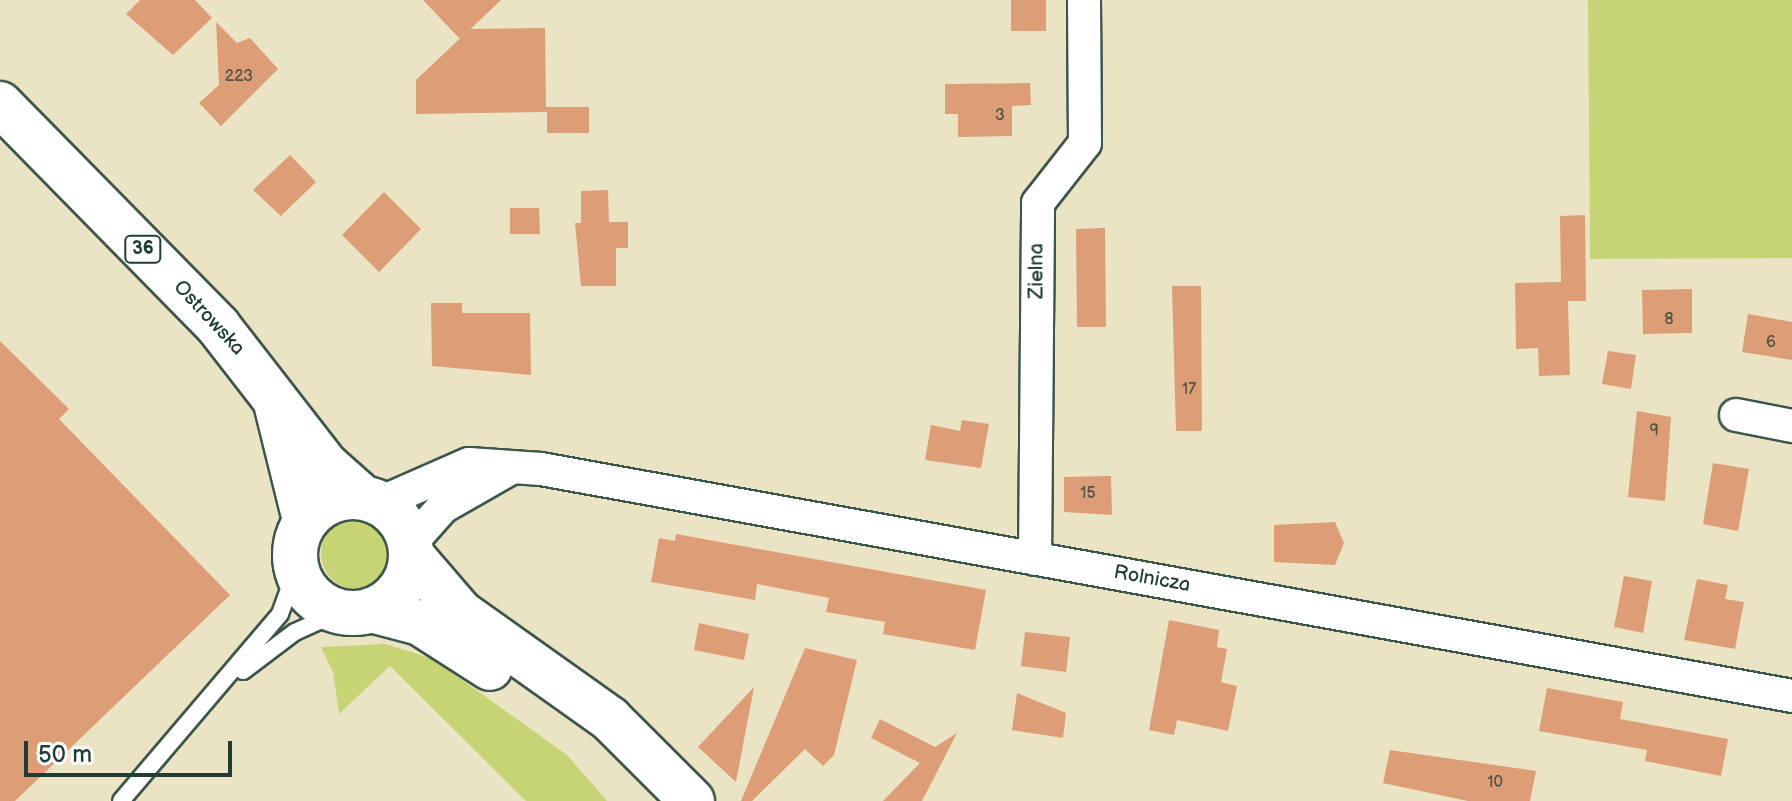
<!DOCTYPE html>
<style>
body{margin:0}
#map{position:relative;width:1792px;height:801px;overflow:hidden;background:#eae4c5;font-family:"Balsamiq Sans",sans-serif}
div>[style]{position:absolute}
.green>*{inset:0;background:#c7d476}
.round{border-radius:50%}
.building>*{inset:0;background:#dd9d76}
.roads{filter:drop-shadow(2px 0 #3d564a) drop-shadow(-2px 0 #3d564a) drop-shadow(0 2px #3d564a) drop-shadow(0 -2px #3d564a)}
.service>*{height:16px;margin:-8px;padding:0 8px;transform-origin:8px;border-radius:8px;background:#fff}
.minor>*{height:32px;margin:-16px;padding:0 16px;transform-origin:16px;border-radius:16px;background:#fff}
.primary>*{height:44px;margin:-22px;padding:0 22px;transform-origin:22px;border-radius:22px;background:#fff}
.primary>.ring{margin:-22px;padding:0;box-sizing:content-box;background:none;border:44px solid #fff;border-radius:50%}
span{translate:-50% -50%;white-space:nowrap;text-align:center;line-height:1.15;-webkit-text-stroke:6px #fff;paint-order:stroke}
.number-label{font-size:16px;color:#4e5544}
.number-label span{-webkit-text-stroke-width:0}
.shield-label span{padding:2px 6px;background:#fff;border:2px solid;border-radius:6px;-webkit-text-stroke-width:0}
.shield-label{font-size:18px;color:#1f3d34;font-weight:700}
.street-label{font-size:20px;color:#1f3d34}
.scale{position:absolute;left:24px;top:741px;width:208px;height:36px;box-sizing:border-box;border:4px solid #1f3d34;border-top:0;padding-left:10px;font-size:24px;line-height:28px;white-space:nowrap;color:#1f3d34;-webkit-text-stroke:6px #fff;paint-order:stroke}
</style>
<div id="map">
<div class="green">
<i style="clip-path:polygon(1588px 0,1792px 0,1792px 258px,1590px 259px)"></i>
<i class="round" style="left:321px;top:516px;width:74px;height:74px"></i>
<i style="clip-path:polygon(386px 644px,433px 659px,567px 755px,607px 801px,526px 801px,390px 666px,339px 714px,333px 672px,321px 647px)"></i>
</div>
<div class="building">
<i style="clip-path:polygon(140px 0,195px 0,212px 18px,173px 55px,126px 14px)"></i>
<i style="clip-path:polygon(423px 0,501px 0,460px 39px)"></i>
<i style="clip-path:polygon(1011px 0,1046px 0,1046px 31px,1011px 31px)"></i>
<i style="clip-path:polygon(216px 22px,237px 43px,250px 38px,278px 69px,221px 126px,199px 103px,219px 85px)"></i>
<i style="clip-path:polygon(545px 28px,546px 107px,589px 107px,589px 133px,547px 133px,547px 112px,416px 114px,416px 80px,470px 29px)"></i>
<i style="clip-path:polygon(1030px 83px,1031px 105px,1012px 106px,1012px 136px,958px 137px,958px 114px,945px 114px,945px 84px)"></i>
<i style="clip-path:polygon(290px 155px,316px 182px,281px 216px,253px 190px)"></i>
<i style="clip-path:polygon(608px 190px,609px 222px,628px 222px,628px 248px,616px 248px,616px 286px,581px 286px,575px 223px,581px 223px,581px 191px)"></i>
<i style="clip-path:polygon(384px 192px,421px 229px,379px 272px,342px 235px)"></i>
<i style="clip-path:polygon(510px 208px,539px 208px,540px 234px,510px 234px)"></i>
<i style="clip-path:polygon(1585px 215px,1586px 301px,1568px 301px,1570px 375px,1539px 376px,1538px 348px,1516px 349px,1515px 283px,1561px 282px,1560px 216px)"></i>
<i style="clip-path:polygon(1105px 228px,1106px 327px,1077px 327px,1076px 229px)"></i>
<i style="clip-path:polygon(1172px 286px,1201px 286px,1202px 431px,1176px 431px)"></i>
<i style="clip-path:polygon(1692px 289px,1692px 333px,1643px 334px,1642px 290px)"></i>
<i style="clip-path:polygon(431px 303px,462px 303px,462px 313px,530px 313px,531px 375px,432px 366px)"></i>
<i style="clip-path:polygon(1748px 314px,1792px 322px,1792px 360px,1742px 352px)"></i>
<i style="clip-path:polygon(0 341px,69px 409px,59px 419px,230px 595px,15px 801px,0 801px)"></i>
<i style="clip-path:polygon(1608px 351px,1636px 355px,1631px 389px,1602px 384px)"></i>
<i style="clip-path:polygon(1637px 411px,1671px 417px,1665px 501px,1628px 497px)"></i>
<i style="clip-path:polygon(962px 420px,989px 424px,981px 468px,925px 460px,931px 425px,960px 431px)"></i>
<i style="clip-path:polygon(1713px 463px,1749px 469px,1738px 531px,1703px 524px)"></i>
<i style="clip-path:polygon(1111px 476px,1112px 515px,1064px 512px,1064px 477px)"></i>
<i style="clip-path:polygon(1335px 522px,1344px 543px,1335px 565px,1274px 562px,1274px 525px)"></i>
<i style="clip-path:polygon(676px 534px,986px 590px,975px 650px,883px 634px,885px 622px,826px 612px,829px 598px,757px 584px,755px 600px,651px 582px,659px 538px,675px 541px)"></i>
<i style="clip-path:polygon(1624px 576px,1652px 581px,1643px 633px,1614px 627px)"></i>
<i style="clip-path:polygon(1697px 579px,1728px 585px,1725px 599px,1744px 602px,1735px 649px,1684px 640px)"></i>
<i style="clip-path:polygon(1169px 620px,1219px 630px,1217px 647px,1227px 649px,1221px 682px,1237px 686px,1228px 731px,1177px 720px,1174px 735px,1149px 730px)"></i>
<i style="clip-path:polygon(699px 623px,749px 634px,744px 660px,694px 650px)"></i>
<i style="clip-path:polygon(1025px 632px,1070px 637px,1066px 672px,1021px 666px)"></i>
<i style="clip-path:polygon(805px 648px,857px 660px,834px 755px,823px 766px,805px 749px,752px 801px,741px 801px)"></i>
<i style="clip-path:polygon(754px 687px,736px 782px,698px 747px)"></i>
<i style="clip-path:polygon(1547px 688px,1623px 702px,1620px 719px,1728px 739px,1721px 776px,1645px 761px,1647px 750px,1539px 731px)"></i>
<i style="clip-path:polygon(1017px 693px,1066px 713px,1063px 738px,1012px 730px)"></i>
<i style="clip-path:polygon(880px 719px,935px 747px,957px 733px,922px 801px,883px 801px,920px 763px,871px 738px)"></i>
<i style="clip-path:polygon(1390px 750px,1536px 771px,1530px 801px,1468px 801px,1383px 783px)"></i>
</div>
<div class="roads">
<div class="service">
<i style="left:243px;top:671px;width:65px;rotate:-36.9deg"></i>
<i style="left:295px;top:632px;width:48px;rotate:-24.4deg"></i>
<i style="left:121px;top:801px;width:245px;rotate:-49.6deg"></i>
<i style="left:280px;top:614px;width:47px;rotate:-70deg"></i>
</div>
<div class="minor">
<i style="left:1736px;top:415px;width:57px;rotate:11.1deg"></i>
<i style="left:380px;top:503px;width:97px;rotate:-23.7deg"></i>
<i style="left:469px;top:464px;width:72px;rotate:4deg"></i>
<i style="left:541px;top:469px;width:1271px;rotate:10.28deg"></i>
<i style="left:410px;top:544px;width:50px;rotate:-48.3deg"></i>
<i style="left:443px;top:507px;width:78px;rotate:-29.8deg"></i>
<i style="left:1035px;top:559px;width:356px;rotate:-89.5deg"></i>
<i style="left:1038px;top:203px;width:76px;rotate:-51.9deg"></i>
<i style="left:1085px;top:143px;width:143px;rotate:-90.4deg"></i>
</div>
<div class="primary">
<i style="left:0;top:104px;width:311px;rotate:45.5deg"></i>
<i style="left:218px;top:326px;width:176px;rotate:52.2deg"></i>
<i style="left:326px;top:465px;width:47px;rotate:41.5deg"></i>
<i style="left:276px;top:403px;width:121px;rotate:76.1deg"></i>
<i class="ring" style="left:295px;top:497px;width:72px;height:72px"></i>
<i style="left:411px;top:555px;width:77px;rotate:49.2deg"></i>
<i style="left:461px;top:613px;width:183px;rotate:35.4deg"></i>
<i style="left:610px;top:719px;width:116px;rotate:45deg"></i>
<i style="left:371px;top:610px;width:51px;rotate:14.9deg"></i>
<i style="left:420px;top:623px;width:83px;rotate:32.7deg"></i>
</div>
</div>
<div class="number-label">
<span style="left:239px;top:77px">223</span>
<span style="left:1000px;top:116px">3</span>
<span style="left:1669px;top:320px">8</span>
<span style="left:1771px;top:343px">6</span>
<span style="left:1189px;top:390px">17</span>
<span style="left:1654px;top:431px">9</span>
<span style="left:1088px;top:494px">15</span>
<span style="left:1495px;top:783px">10</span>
</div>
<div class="shield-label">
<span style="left:143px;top:249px">36</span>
</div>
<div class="street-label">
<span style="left:1037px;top:271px;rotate:-90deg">Zielna</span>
<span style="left:209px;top:318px;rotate:47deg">Ostrowska</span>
<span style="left:1152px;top:579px;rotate:10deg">Rolnicza</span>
</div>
<div class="scale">50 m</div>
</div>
